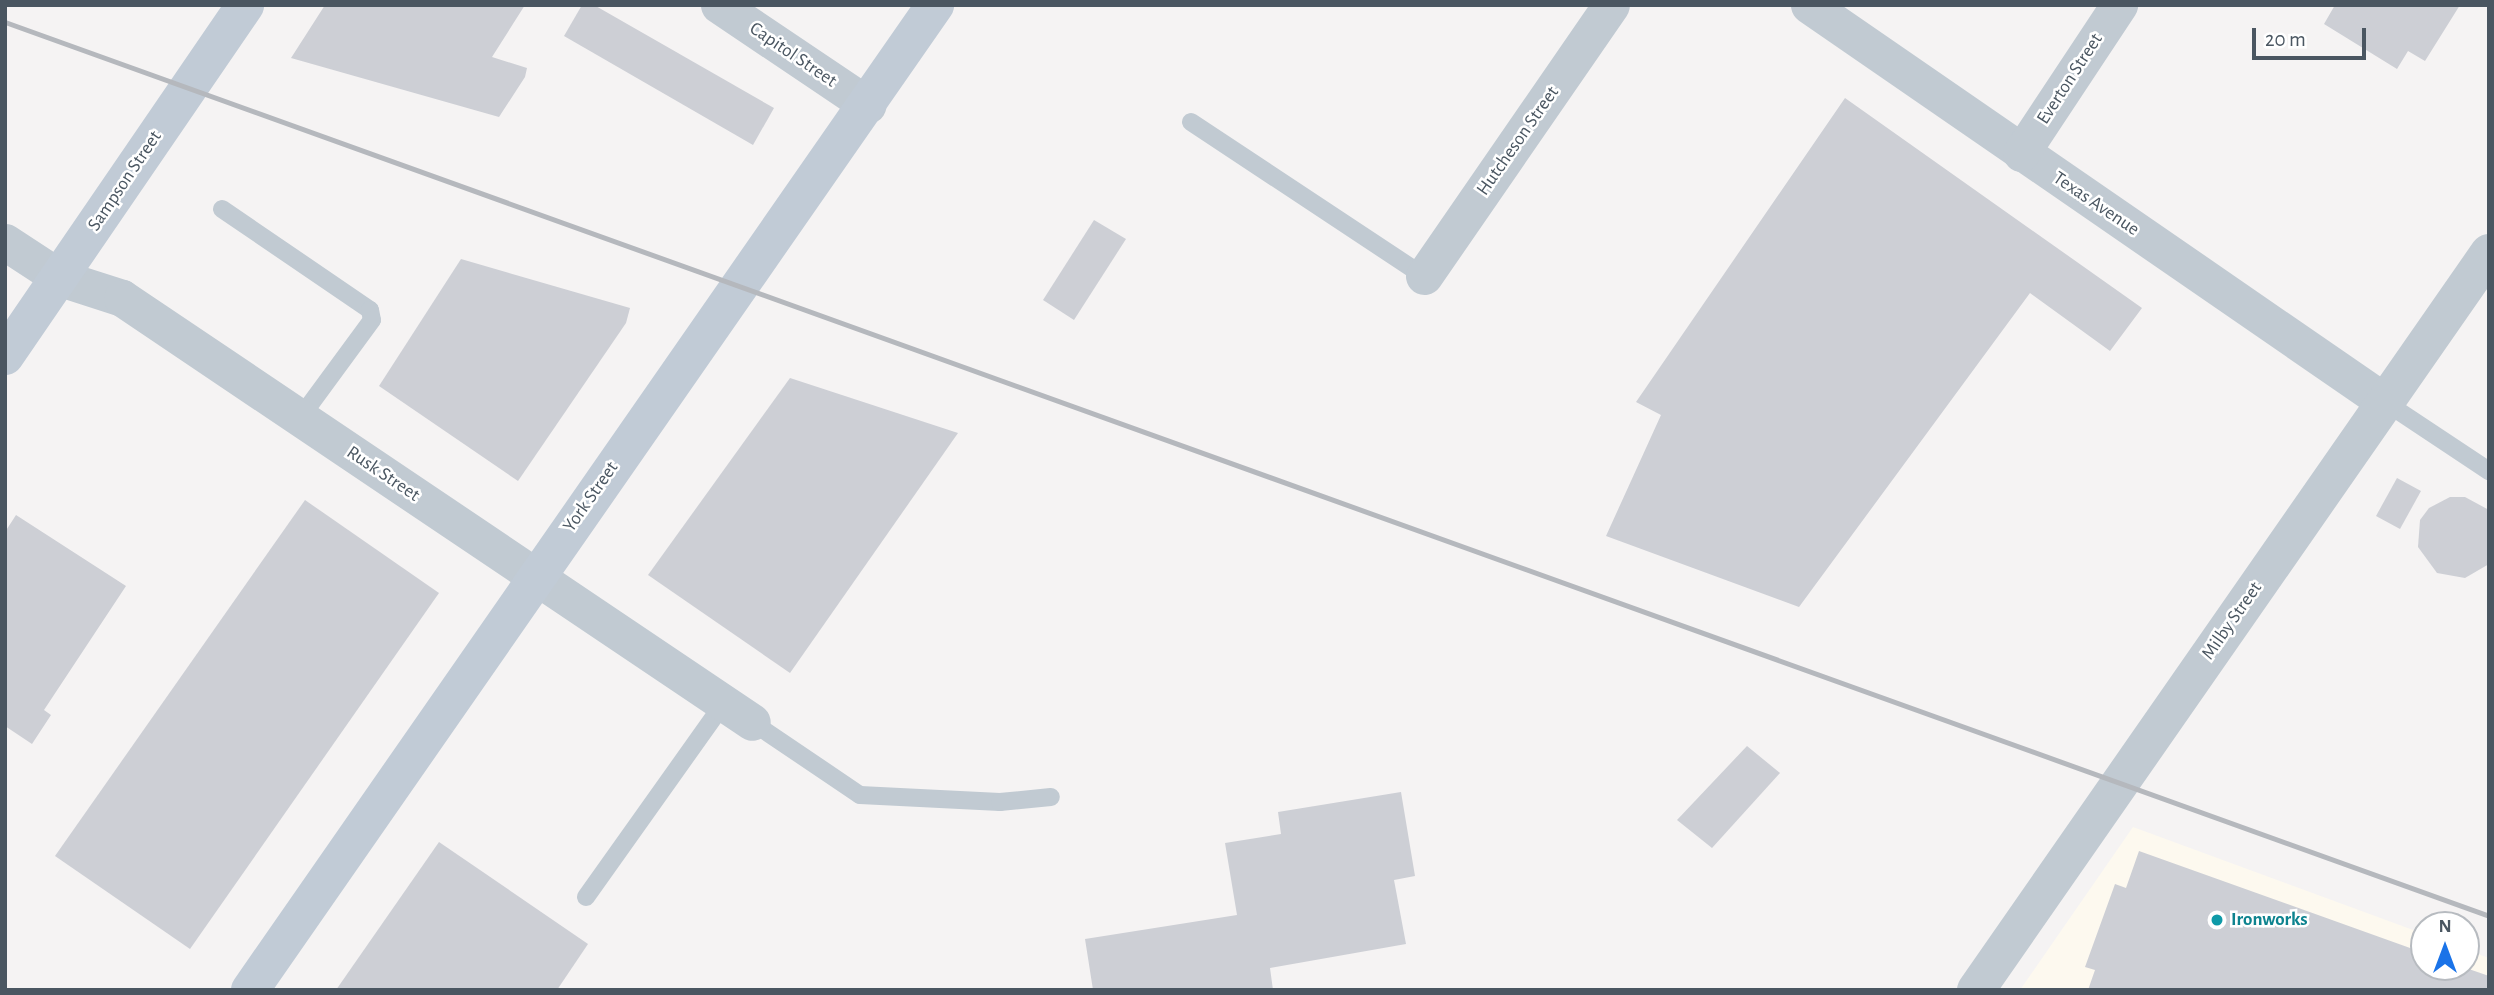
<!DOCTYPE html>
<style>
body{margin:0}
#map{position:relative;width:2494px;height:995px;overflow:hidden;background:#f5f3f3;font-family:"Alegreya Sans",sans-serif}
div>[style]{position:absolute}
.commercial>*{inset:0;background:#fdf9ef}
.building>*{inset:0;background:#cdcfd5}
.service>*{height:18px;margin:-9px;padding:0 9px;transform-origin:9px;border-radius:9px;background:#c1cad2}
.minor>*{height:37px;margin:-18.5px;padding:0 18.5px;transform-origin:18.5px;border-radius:18.5px;background:#c1cad2}
.tertiary>*{height:38px;margin:-19px;padding:0 19px;transform-origin:19px;border-radius:19px;background:#c1cad2}
.secondary>*{height:38px;margin:-19px;padding:0 19px;transform-origin:19px;border-radius:19px;background:#c1cbd6}
.rail>*{height:5px;margin:-2.5px;padding:0 2.5px;transform-origin:2.5px;border-radius:2.5px;background:#b5b8bd}
.dots>*{width:19px;height:19px;translate:-50% -50%;box-sizing:border-box;border:4px solid #fff;border-radius:50%}
span{translate:-50% -50%;white-space:nowrap;text-align:center;line-height:1.15;-webkit-text-stroke:5px #fff;paint-order:stroke}
.street-label{font-size:19px;color:#4a5661}
.culture-label{font-size:19px;color:#0d838f;font-weight:700}
.left{translate:0 -50%;text-align:left}
.frame{position:absolute;inset:0;border:7px solid #4a5661;pointer-events:none}
.north{position:absolute;left:2410px;top:911px;width:70px;height:70px;box-sizing:border-box;background:#fff;border:2px solid #b7bbc0;border-radius:50%;rotate:0deg;font-size:19px;font-weight:700;line-height:28px;text-align:center;color:#4a5661}
.north::after{content:'';display:block;margin:auto;width:24px;height:32px;background:#1a73e8;clip-path:polygon(50% 0,100% 100%,50% 72%,0 100%)}
.scale{position:absolute;left:2252px;top:28px;width:114px;height:32px;box-sizing:border-box;border:4px solid #4a5661;border-top:0;padding-left:9px;font-size:21px;line-height:24px;white-space:nowrap;color:#4a5661;-webkit-text-stroke:5px #fff;paint-order:stroke}
</style>
<div id="map">
<div class="commercial">
<i style="clip-path:polygon(2133px 827px,2424px 934px,2424px 967px,2466px 967px,2466px 950px,2489px 958px,2489px 990px,2020px 990px)"></i>
</div>
<div class="building">
<i style="clip-path:polygon(325px 5px,525px 5px,492px 57px,527px 68px,525px 77px,499px 117px,291px 58px)"></i>
<i style="clip-path:polygon(582px 5px,594px 5px,774px 108px,753px 145px,564px 36px)"></i>
<i style="clip-path:polygon(2335px 5px,2460px 5px,2425px 61px,2408px 51px,2397px 69px,2324px 24px)"></i>
<i style="clip-path:polygon(1845px 98px,2142px 308px,2110px 351px,2030px 293px,1799px 607px,1606px 536px,1661px 415px,1636px 402px)"></i>
<i style="clip-path:polygon(1094px 220px,1126px 239px,1074px 320px,1043px 300px)"></i>
<i style="clip-path:polygon(461px 259px,630px 308px,626px 323px,518px 481px,379px 386px)"></i>
<i style="clip-path:polygon(790px 378px,958px 433px,790px 673px,648px 575px)"></i>
<i style="clip-path:polygon(2397px 478px,2421px 491px,2400px 529px,2376px 516px)"></i>
<i style="clip-path:polygon(2450px 497px,2465px 497px,2489px 510px,2489px 564px,2465px 578px,2437px 573px,2418px 547px,2420px 520px,2429px 508px)"></i>
<i style="clip-path:polygon(305px 500px,439px 593px,190px 949px,55px 856px)"></i>
<i style="clip-path:polygon(16px 515px,126px 586px,44px 710px,51px 715px,32px 744px,5px 726px,5px 532px)"></i>
<i style="clip-path:polygon(1747px 746px,1780px 773px,1712px 848px,1677px 820px)"></i>
<i style="clip-path:polygon(1401px 792px,1415px 876px,1394px 880px,1406px 944px,1270px 968px,1273px 990px,1093px 990px,1085px 939px,1237px 915px,1225px 843px,1281px 834px,1278px 812px)"></i>
<i style="clip-path:polygon(439px 842px,588px 944px,557px 990px,336px 990px)"></i>
<i style="clip-path:polygon(2139px 851px,2424px 953px,2424px 967px,2463px 967px,2489px 976px,2489px 990px,2088px 990px,2095px 970px,2085px 967px,2115px 884px,2126px 888px)"></i>
</div>
<div class="service">
<i style="left:1191px;top:122px;width:279px;rotate:33.5deg"></i>
<i style="left:222px;top:209px;width:179px;rotate:34.3deg"></i>
<i style="left:370px;top:310px;width:10px;rotate:79deg"></i>
<i style="left:372px;top:320px;width:122px;rotate:126.3deg"></i>
<i style="left:2385px;top:402px;width:125px;rotate:33.6deg"></i>
<i style="left:752px;top:722px;width:130px;rotate:34.1deg"></i>
<i style="left:860px;top:795px;width:140px;rotate:2.9deg"></i>
<i style="left:1000px;top:802px;width:51px;rotate:-5.6deg"></i>
<i style="left:586px;top:897px;width:238px;rotate:-54.6deg"></i>
</div>
<div class="minor">
<i style="left:719px;top:5px;width:179px;rotate:33.9deg"></i>
<i style="left:1809px;top:5px;width:700px;rotate:34.58deg"></i>
<i style="left:2021px;top:153px;width:178px;rotate:-56.5deg"></i>
<i style="left:5px;top:242px;width:66px;rotate:33.2deg"></i>
<i style="left:60px;top:278px;width:65px;rotate:17.9deg"></i>
<i style="left:122px;top:298px;width:759px;rotate:33.94deg"></i>
<i style="left:1424px;top:276px;width:329px;rotate:-55.4deg"></i>
</div>
<div class="tertiary">
<i style="left:1976px;top:990px;width:898px;rotate:-55.16deg"></i>
</div>
<div class="secondary">
<i style="left:5px;top:356px;width:425px;rotate:-55.6deg"></i>
<i style="left:250px;top:990px;width:1200px;rotate:-55.18deg"></i>
</div>
<div class="rail">
<i style="left:5px;top:22px;width:2640px;rotate:19.79deg"></i>
</div>
<div class="dots">
<i style="left:2217px;top:920px;background:#0f9aa8"></i>
</div>
<div class="street-label">
<span style="left:793px;top:55px;rotate:34deg">Capitol Street</span>
<span style="left:2070px;top:79px;rotate:-57deg">Everton Street</span>
<span style="left:1518px;top:141px;rotate:-55deg">Hutcheson Street</span>
<span style="left:125px;top:181px;rotate:-56deg">Sampson Street</span>
<span style="left:2096px;top:204px;rotate:34deg">Texas Avenue</span>
<span style="left:383px;top:474px;rotate:34deg">Rusk Street</span>
<span style="left:591px;top:497px;rotate:-55deg">York Street</span>
<span style="left:2232px;top:621px;rotate:-55deg">Milby Street</span>
</div>
<div class="culture-label">
<span class="left" style="left:2231px;top:920px">Ironworks</span>
</div>
<div class="frame"></div>
<div class="north">N</div>
<div class="scale">20 m</div>
</div>
